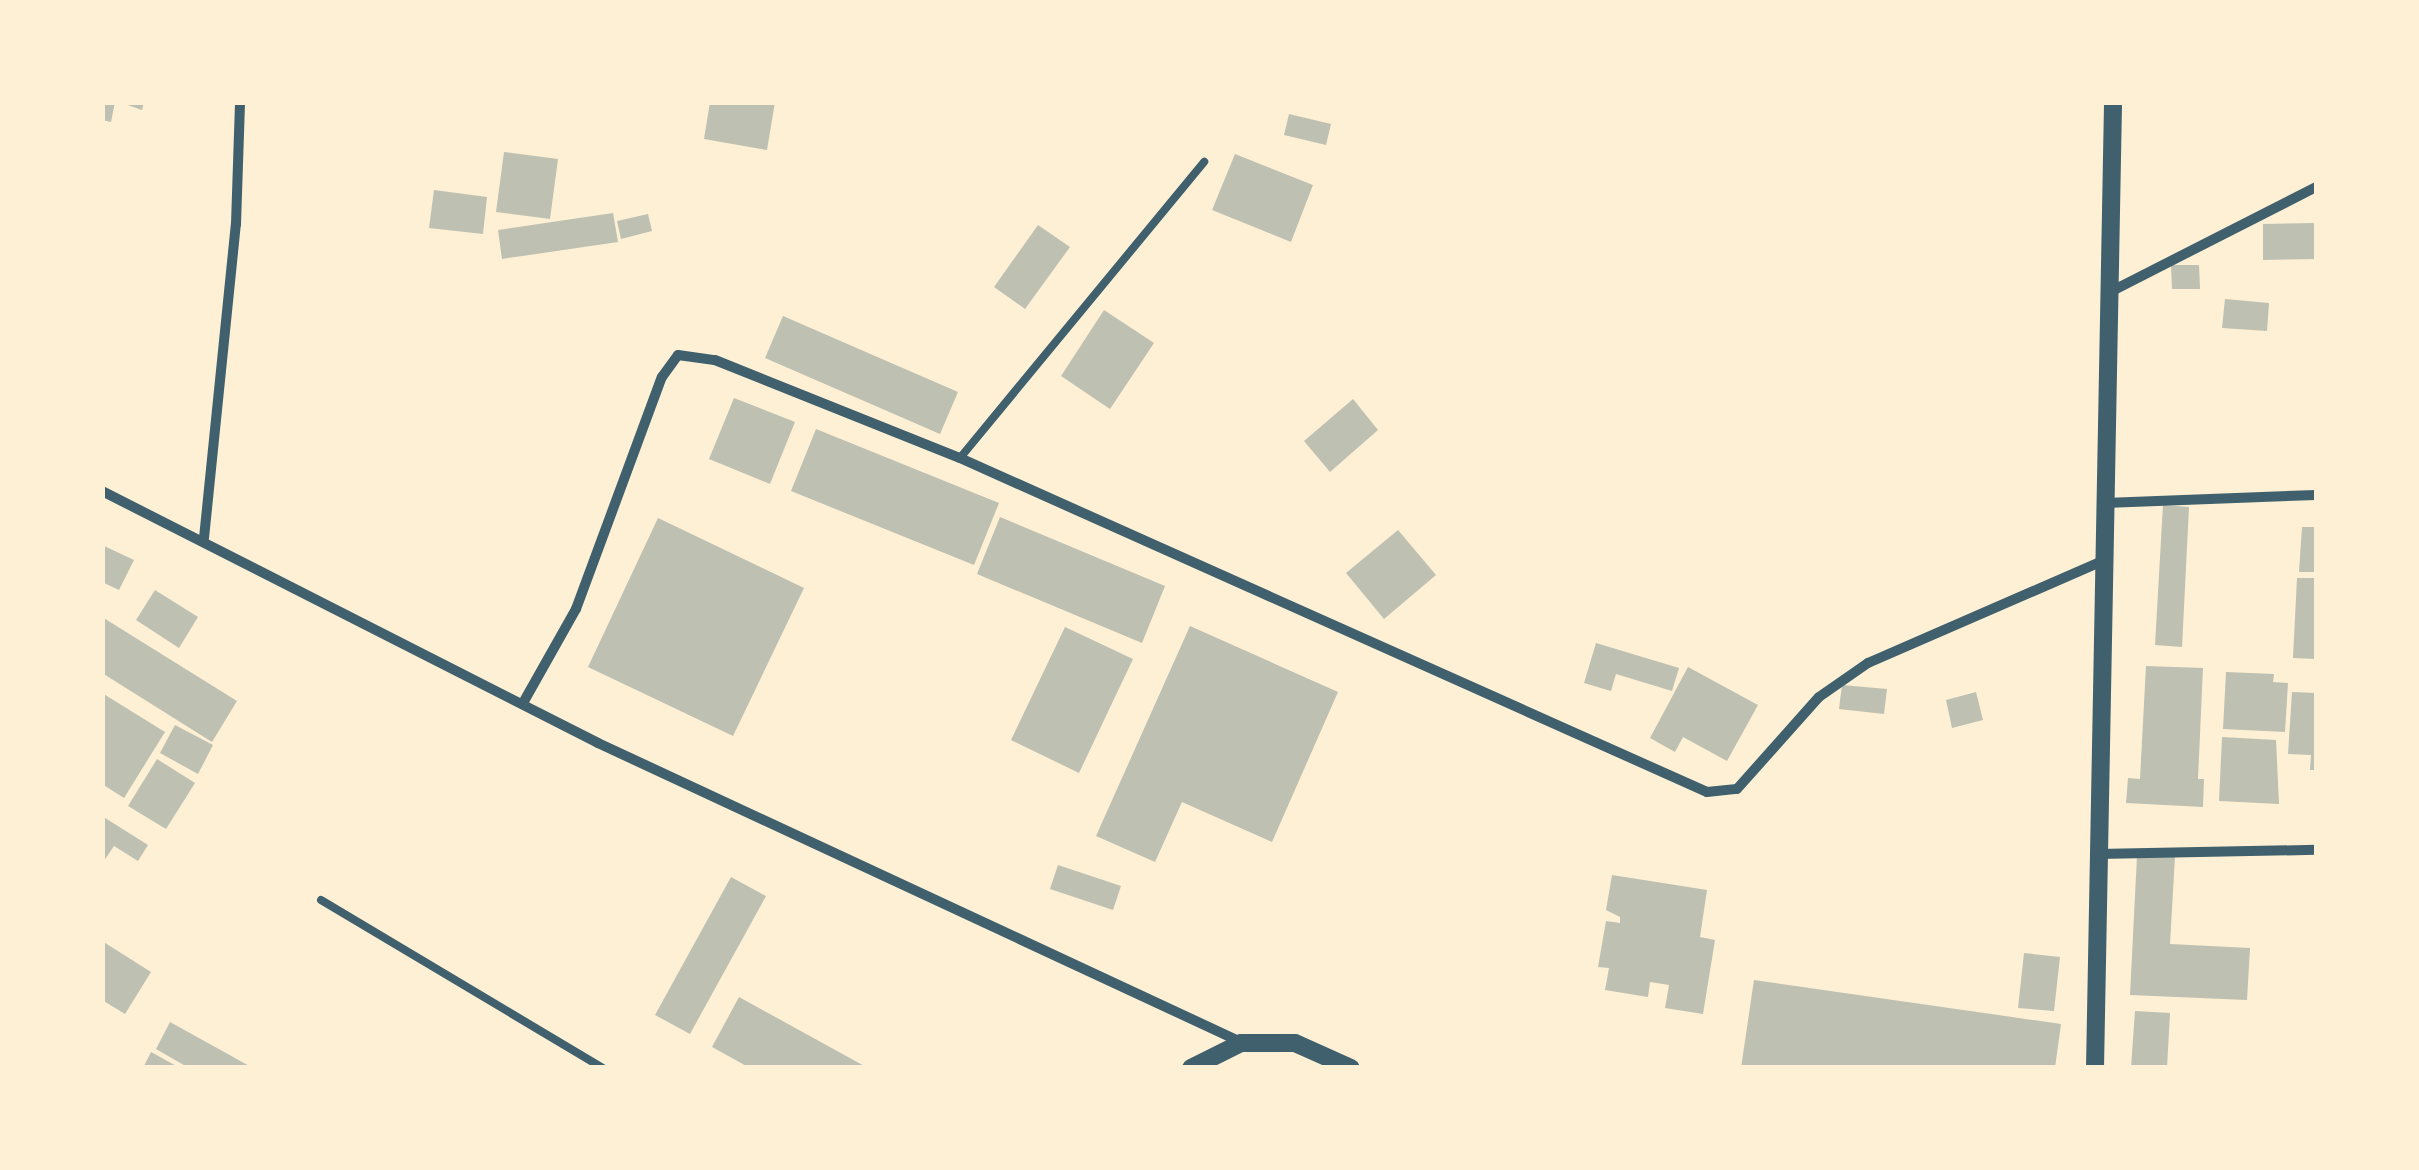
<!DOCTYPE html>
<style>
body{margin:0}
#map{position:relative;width:2419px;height:1170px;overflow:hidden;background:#fdf0d5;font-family:Poppins,sans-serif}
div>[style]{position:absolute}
.building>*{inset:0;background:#bec0b2}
.service>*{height:8px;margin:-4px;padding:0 4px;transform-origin:4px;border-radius:4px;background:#3f606c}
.minor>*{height:10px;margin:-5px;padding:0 5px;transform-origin:5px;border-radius:5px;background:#3f606c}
.tertiary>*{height:18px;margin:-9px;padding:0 9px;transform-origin:9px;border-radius:9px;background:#3f606c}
span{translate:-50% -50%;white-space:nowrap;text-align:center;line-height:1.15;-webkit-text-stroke:9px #fdf0d5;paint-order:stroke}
.frame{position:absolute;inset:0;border:105px solid #fdf0d5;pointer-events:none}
</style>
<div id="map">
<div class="building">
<i style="clip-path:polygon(102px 102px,115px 102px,111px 122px,102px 120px)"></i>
<i style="clip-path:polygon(119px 102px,144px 102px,142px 110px)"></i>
<i style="clip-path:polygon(710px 102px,775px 102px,767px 150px,704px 139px)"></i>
<i style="clip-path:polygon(1289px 114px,1331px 124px,1326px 145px,1284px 135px)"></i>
<i style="clip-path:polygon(504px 152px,558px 159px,550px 219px,496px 212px)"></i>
<i style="clip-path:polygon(1235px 154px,1313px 185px,1291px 242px,1212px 210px)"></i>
<i style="clip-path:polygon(434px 190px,487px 197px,483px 234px,429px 228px)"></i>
<i style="clip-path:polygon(613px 213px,618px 242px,502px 259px,498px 230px)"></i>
<i style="clip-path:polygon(648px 214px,652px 231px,621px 239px,617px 221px)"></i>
<i style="clip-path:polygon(2316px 223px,2316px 259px,2263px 260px,2263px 224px)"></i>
<i style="clip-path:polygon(1038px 225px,1070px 247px,1025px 309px,994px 287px)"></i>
<i style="clip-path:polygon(2171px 265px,2199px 265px,2200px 289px,2172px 289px)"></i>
<i style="clip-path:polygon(2225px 299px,2269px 303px,2267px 331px,2222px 328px)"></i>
<i style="clip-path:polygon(1104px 310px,1154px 343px,1110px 409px,1061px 376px)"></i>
<i style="clip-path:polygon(783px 316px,958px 392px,940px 434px,765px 358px)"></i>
<i style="clip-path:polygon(734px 398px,795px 422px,770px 484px,709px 459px)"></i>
<i style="clip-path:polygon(1353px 399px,1378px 430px,1330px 472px,1304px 441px)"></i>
<i style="clip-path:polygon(816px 429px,999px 503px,974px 565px,791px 491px)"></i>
<i style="clip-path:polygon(2163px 505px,2189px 507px,2182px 647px,2155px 645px)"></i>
<i style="clip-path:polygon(1000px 517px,1165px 586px,1142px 643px,977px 574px)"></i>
<i style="clip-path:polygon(658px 518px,804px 588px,733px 736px,588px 667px)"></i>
<i style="clip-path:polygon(2302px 527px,2316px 527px,2316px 572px,2299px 572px)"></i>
<i style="clip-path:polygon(1398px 530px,1436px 575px,1384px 619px,1346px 573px)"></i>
<i style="clip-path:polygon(102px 545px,134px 560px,119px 590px,102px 582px)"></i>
<i style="clip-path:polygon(2297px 578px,2316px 578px,2316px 659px,2293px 658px)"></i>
<i style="clip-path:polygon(155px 590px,198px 617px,179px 648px,136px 620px)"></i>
<i style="clip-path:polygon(102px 617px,237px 701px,212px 742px,102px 673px)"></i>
<i style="clip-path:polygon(1190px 626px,1338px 692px,1272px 842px,1182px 802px,1155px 862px,1096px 836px)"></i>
<i style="clip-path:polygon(1065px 627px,1133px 659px,1079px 773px,1011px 740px)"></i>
<i style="clip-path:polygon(1596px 643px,1679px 668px,1672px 691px,1616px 674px,1611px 691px,1584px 683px)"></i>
<i style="clip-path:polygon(2146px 666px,2203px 668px,2198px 779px,2204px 779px,2203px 807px,2126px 803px,2128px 778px,2140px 779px)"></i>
<i style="clip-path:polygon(1688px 667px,1758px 705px,1727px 761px,1683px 737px,1675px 752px,1650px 738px)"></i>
<i style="clip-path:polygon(2226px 672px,2274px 674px,2273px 682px,2288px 683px,2285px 732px,2223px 729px)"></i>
<i style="clip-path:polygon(1842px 685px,1887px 689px,1884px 714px,1839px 709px)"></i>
<i style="clip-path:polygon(1976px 692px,1983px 720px,1952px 728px,1946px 700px)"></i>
<i style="clip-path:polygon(2292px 692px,2316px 693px,2316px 770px,2310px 770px,2311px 755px,2288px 754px)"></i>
<i style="clip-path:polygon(102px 693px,165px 732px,124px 798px,102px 784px)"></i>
<i style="clip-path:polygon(175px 725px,213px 745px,198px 774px,160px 753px)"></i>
<i style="clip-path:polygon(2222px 737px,2276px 740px,2279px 804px,2219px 801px)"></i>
<i style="clip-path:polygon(157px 759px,195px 783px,166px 829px,128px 806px)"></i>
<i style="clip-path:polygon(102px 816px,148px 845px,138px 861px,114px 846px,102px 864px)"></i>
<i style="clip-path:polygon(2137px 856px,2175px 857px,2170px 944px,2250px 948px,2247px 1000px,2130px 995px)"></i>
<i style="clip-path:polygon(1058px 865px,1121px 886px,1113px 910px,1050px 889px)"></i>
<i style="clip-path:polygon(1612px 875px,1707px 890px,1700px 937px,1715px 940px,1703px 1014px,1665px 1008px,1669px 985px,1650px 982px,1648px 997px,1605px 990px,1609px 968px,1598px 967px,1606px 921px,1620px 923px,1620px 917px,1606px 910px)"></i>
<i style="clip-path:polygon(731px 877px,766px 896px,690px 1034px,655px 1015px)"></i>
<i style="clip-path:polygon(102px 941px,151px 972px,125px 1014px,102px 1000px)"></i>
<i style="clip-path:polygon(2024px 953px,2060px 957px,2054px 1011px,2018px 1008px)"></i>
<i style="clip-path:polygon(1754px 980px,2061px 1024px,2055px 1068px,1741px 1068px)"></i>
<i style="clip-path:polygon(739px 997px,868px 1068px,750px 1068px,712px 1047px)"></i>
<i style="clip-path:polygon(2135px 1011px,2170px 1013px,2167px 1068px,2131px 1068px)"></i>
<i style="clip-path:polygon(170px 1022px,253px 1068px,189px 1068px,156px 1049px)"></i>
<i style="clip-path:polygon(151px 1052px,180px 1068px,143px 1068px)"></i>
</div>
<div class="service">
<i style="left:960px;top:458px;width:384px;rotate:-50.5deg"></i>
<i style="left:321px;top:900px;width:328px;rotate:30.8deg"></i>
</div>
<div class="minor">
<i style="left:2110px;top:292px;width:231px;rotate:-27deg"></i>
<i style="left:102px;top:491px;width:556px;rotate:26.93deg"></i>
<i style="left:598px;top:743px;width:709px;rotate:24.94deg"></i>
<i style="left:2105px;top:503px;width:211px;rotate:-2.2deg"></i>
<i style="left:204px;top:538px;width:316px;rotate:-84.2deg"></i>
<i style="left:236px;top:224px;width:122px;rotate:-88.1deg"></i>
<i style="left:523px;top:703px;width:108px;rotate:-60.6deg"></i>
<i style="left:576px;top:609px;width:247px;rotate:-69.7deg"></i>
<i style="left:662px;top:377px;width:27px;rotate:-54deg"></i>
<i style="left:678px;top:355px;width:37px;rotate:8deg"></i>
<i style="left:715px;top:360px;width:264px;rotate:21.8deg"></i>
<i style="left:960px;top:458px;width:818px;rotate:24.09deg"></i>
<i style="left:1707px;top:792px;width:30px;rotate:-6deg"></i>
<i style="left:1737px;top:789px;width:123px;rotate:-48.3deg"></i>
<i style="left:1819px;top:697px;width:60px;rotate:-34.8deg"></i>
<i style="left:1868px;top:663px;width:256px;rotate:-23.5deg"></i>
<i style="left:2098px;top:854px;width:218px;rotate:-1.1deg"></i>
</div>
<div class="tertiary">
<i style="left:1191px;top:1068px;width:56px;rotate:-26.6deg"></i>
<i style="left:1241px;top:1043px;width:54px"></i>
<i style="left:1295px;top:1043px;width:61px;rotate:24.1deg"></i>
<i style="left:2095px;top:1068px;width:966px;rotate:-88.93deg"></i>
</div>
<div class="frame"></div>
</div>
